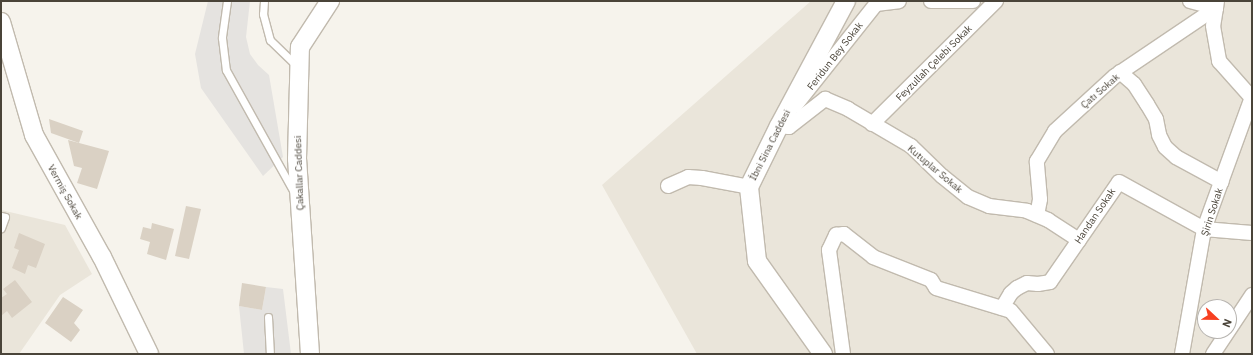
<!DOCTYPE html>
<meta charset="utf-8">
<style>
body{margin:0}
#map{position:relative;width:1253px;height:355px;overflow:hidden;background:#f6f3ec;font-family:"IBM Plex Sans",sans-serif}
div>[style]{position:absolute}
.residential>*{inset:0;background:#eae5da}
.parking>*{inset:0;background:#e5e3e0}
.building>*{inset:0;background:#dad1c4}
.roads{filter:drop-shadow(1px 0 #c1baae) drop-shadow(-1px 0 #c1baae) drop-shadow(0 1px #c1baae) drop-shadow(0 -1px #c1baae)}
.service>*{height:7px;margin:-3.5px;padding:0 3.5px;transform-origin:3.5px;border-radius:3.5px;background:#fff}
.minor>*{height:14px;margin:-7px;padding:0 7px;transform-origin:7px;border-radius:7px;background:#fff}
.tertiary>*{height:18px;margin:-9px;padding:0 9px;transform-origin:9px;border-radius:9px;background:#fff}
span{translate:-50% -50%;white-space:nowrap;text-align:center;line-height:1.15;-webkit-text-stroke:3px #fff;paint-order:stroke}
.street-label{font-size:10px;color:#4a4439}
.frame{position:absolute;inset:0;border:2px solid #4a4439;pointer-events:none}
.north{position:absolute;left:1197px;top:299px;width:40px;height:40px;box-sizing:border-box;background:#fff;border:1px solid #b7b4b0;border-radius:50%;rotate:112deg;font-size:11px;font-weight:700;line-height:16px;text-align:center;color:#4a4439}
.north::after{content:'';display:block;margin:auto;width:14px;height:18px;background:#f74021;clip-path:polygon(50% 0,100% 100%,50% 72%,0 100%)}
</style>
<div id="map">
<div class="residential">
<i style="clip-path:polygon(evenodd,811px 1px,1252px 1px,1252px 354px,697px 354px,602px 185px,811px 1px,1205px 307px,1229px 307px,1229px 331px,1205px 331px,1205px 307px)"></i>
<i style="clip-path:polygon(1px 210px,65px 225px,92px 274px,60px 295px,19px 354px,1px 354px)"></i>
</div>
<div class="parking">
<i style="clip-path:polygon(208px 1px,250px 1px,246px 37px,250px 54px,258px 65px,269px 75px,283px 157px,263px 176px,201px 88px,195px 54px)"></i>
<i style="clip-path:polygon(266px 287px,283px 289px,291px 354px,244px 354px,239px 306px,262px 310px)"></i>
</div>
<div class="building">
<i style="clip-path:polygon(49px 119px,83px 131px,79px 143px,51px 133px)"></i>
<i style="clip-path:polygon(68px 140px,109px 151px,97px 189px,77px 183px,82px 168px,74px 166px)"></i>
<i style="clip-path:polygon(186px 206px,201px 209px,189px 259px,175px 256px)"></i>
<i style="clip-path:polygon(152px 223px,174px 229px,166px 260px,147px 254px,150px 242px,140px 239px,143px 227px,151px 229px)"></i>
<i style="clip-path:polygon(19px 233px,45px 244px,36px 268px,28px 265px,25px 274px,12px 268px,19px 250px,14px 248px)"></i>
<i style="clip-path:polygon(15px 280px,32px 302px,12px 318px,7px 311px,1px 316px,1px 298px,7px 294px,3px 289px)"></i>
<i style="clip-path:polygon(242px 283px,266px 287px,262px 310px,239px 306px)"></i>
<i style="clip-path:polygon(63px 297px,83px 310px,74px 323px,80px 330px,71px 342px,45px 323px)"></i>
</div>
<div class="roads">
<div class="service">
<i style="left:227px;top:1px;width:37px;rotate:98deg"></i>
<i style="left:222px;top:38px;width:32px;rotate:83deg"></i>
<i style="left:226px;top:70px;width:140px;rotate:60.9deg"></i>
<i style="left:264px;top:1px;width:13px;rotate:94deg"></i>
<i style="left:263px;top:14px;width:27px;rotate:75deg"></i>
<i style="left:270px;top:40px;width:37px;rotate:44deg"></i>
<i style="left:1px;top:216px;width:4px;rotate:14deg"></i>
<i style="left:5px;top:217px;width:12px;rotate:110deg"></i>
<i style="left:268px;top:317px;width:37px;rotate:87deg"></i>
</div>
<div class="minor">
<i style="left:931px;top:1px;width:42px"></i>
<i style="left:1190px;top:1px;width:27px;rotate:15deg"></i>
<i style="left:1216px;top:8px;width:18px;rotate:99deg"></i>
<i style="left:1213px;top:26px;width:36px;rotate:80deg"></i>
<i style="left:1219px;top:61px;width:50px;rotate:48.3deg"></i>
<i style="left:1120px;top:72px;width:18px;rotate:41deg"></i>
<i style="left:1134px;top:84px;width:24px;rotate:57deg"></i>
<i style="left:1147px;top:104px;width:17px;rotate:59deg"></i>
<i style="left:1156px;top:119px;width:16px;rotate:79deg"></i>
<i style="left:1159px;top:135px;width:13px;rotate:63deg"></i>
<i style="left:1165px;top:147px;width:15px;rotate:42deg"></i>
<i style="left:1176px;top:157px;width:52px;rotate:28.5deg"></i>
<i style="left:795px;top:106px;width:130px;rotate:-51.5deg"></i>
<i style="left:876px;top:4px;width:23px;rotate:-7deg"></i>
<i style="left:872px;top:124px;width:175px;rotate:-44.8deg"></i>
<i style="left:779px;top:126px;width:10px;rotate:6deg"></i>
<i style="left:789px;top:127px;width:46px;rotate:-37.9deg"></i>
<i style="left:825px;top:99px;width:25px;rotate:23deg"></i>
<i style="left:848px;top:109px;width:73px;rotate:30.4deg"></i>
<i style="left:911px;top:146px;width:43px;rotate:44.1deg"></i>
<i style="left:942px;top:176px;width:33px;rotate:39deg"></i>
<i style="left:968px;top:197px;width:23px;rotate:23deg"></i>
<i style="left:989px;top:206px;width:38px;rotate:7deg"></i>
<i style="left:1027px;top:211px;width:23px;rotate:23deg"></i>
<i style="left:1048px;top:220px;width:37px;rotate:33deg"></i>
<i style="left:668px;top:186px;width:22px;rotate:-24deg"></i>
<i style="left:688px;top:177px;width:14px;rotate:4deg"></i>
<i style="left:702px;top:178px;width:48px;rotate:10.8deg"></i>
<i style="left:1037px;top:215px;width:16px;rotate:-79deg"></i>
<i style="left:1040px;top:199px;width:38px;rotate:-95deg"></i>
<i style="left:1037px;top:161px;width:35px;rotate:-59deg"></i>
<i style="left:1055px;top:131px;width:81px;rotate:-42.5deg"></i>
<i style="left:1115px;top:76px;width:122px;rotate:-34deg"></i>
<i style="left:1216px;top:8px;width:7px;rotate:-82deg"></i>
<i style="left:1002px;top:308px;width:17px;rotate:-59deg"></i>
<i style="left:1011px;top:293px;width:8px;rotate:-40deg"></i>
<i style="left:1017px;top:288px;width:11px;rotate:-27deg"></i>
<i style="left:1027px;top:283px;width:11px;rotate:5deg"></i>
<i style="left:1038px;top:284px;width:12px;rotate:-9deg"></i>
<i style="left:1050px;top:282px;width:121px;rotate:-55.4deg"></i>
<i style="left:1119px;top:182px;width:97px;rotate:28.9deg"></i>
<i style="left:1204px;top:229px;width:48px;rotate:4.8deg"></i>
<i style="left:843px;top:354px;width:105px;rotate:-97.7deg"></i>
<i style="left:829px;top:250px;width:17px;rotate:-65deg"></i>
<i style="left:836px;top:235px;width:8px;rotate:-7deg"></i>
<i style="left:844px;top:234px;width:37px;rotate:38deg"></i>
<i style="left:873px;top:257px;width:62px;rotate:21.6deg"></i>
<i style="left:931px;top:280px;width:9px;rotate:58deg"></i>
<i style="left:936px;top:288px;width:78px;rotate:17deg"></i>
<i style="left:1011px;top:311px;width:56px;rotate:50.1deg"></i>
<i style="left:1182px;top:354px;width:127px;rotate:-80deg"></i>
<i style="left:1204px;top:229px;width:140px;rotate:-70deg"></i>
<i style="left:1213px;top:354px;width:71px;rotate:-56.5deg"></i>
</div>
<div class="tertiary">
<i style="left:1px;top:22px;width:118px;rotate:73.7deg"></i>
<i style="left:34px;top:135px;width:140px;rotate:60.9deg"></i>
<i style="left:102px;top:257px;width:108px;rotate:64.1deg"></i>
<i style="left:310px;top:354px;width:195px;rotate:-93.8deg"></i>
<i style="left:297px;top:159px;width:112px;rotate:-88.5deg"></i>
<i style="left:300px;top:47px;width:55px;rotate:-56.9deg"></i>
<i style="left:823px;top:354px;width:114px;rotate:-125.4deg"></i>
<i style="left:757px;top:261px;width:74px;rotate:-96.2deg"></i>
<i style="left:749px;top:187px;width:68px;rotate:-63.8deg"></i>
<i style="left:779px;top:126px;width:142px;rotate:-61.8deg"></i>
</div>
</div>
<div class="street-label">
<span style="left:835px;top:56px;rotate:-52deg">Feridun Bey Sokak</span>
<span style="left:934px;top:63px;rotate:-45deg">Feyzullah Çelebi Sokak</span>
<span style="left:1100px;top:91px;rotate:-41deg">Çatı Sokak</span>
<span style="left:770px;top:145px;rotate:-63deg">İbni Sina Caddesi</span>
<span style="left:935px;top:169px;rotate:40deg">Kutuplar Sokak</span>
<span style="left:299px;top:173px;rotate:-92deg">Çakallar Caddesi</span>
<span style="left:65px;top:192px;rotate:61deg">Vermiş Sokak</span>
<span style="left:1212px;top:212px;rotate:-72deg">Şirin Sokak</span>
<span style="left:1095px;top:216px;rotate:-56deg">Handan Sokak</span>
</div>
<div class="frame"></div>
<div class="north">N</div>
</div>
